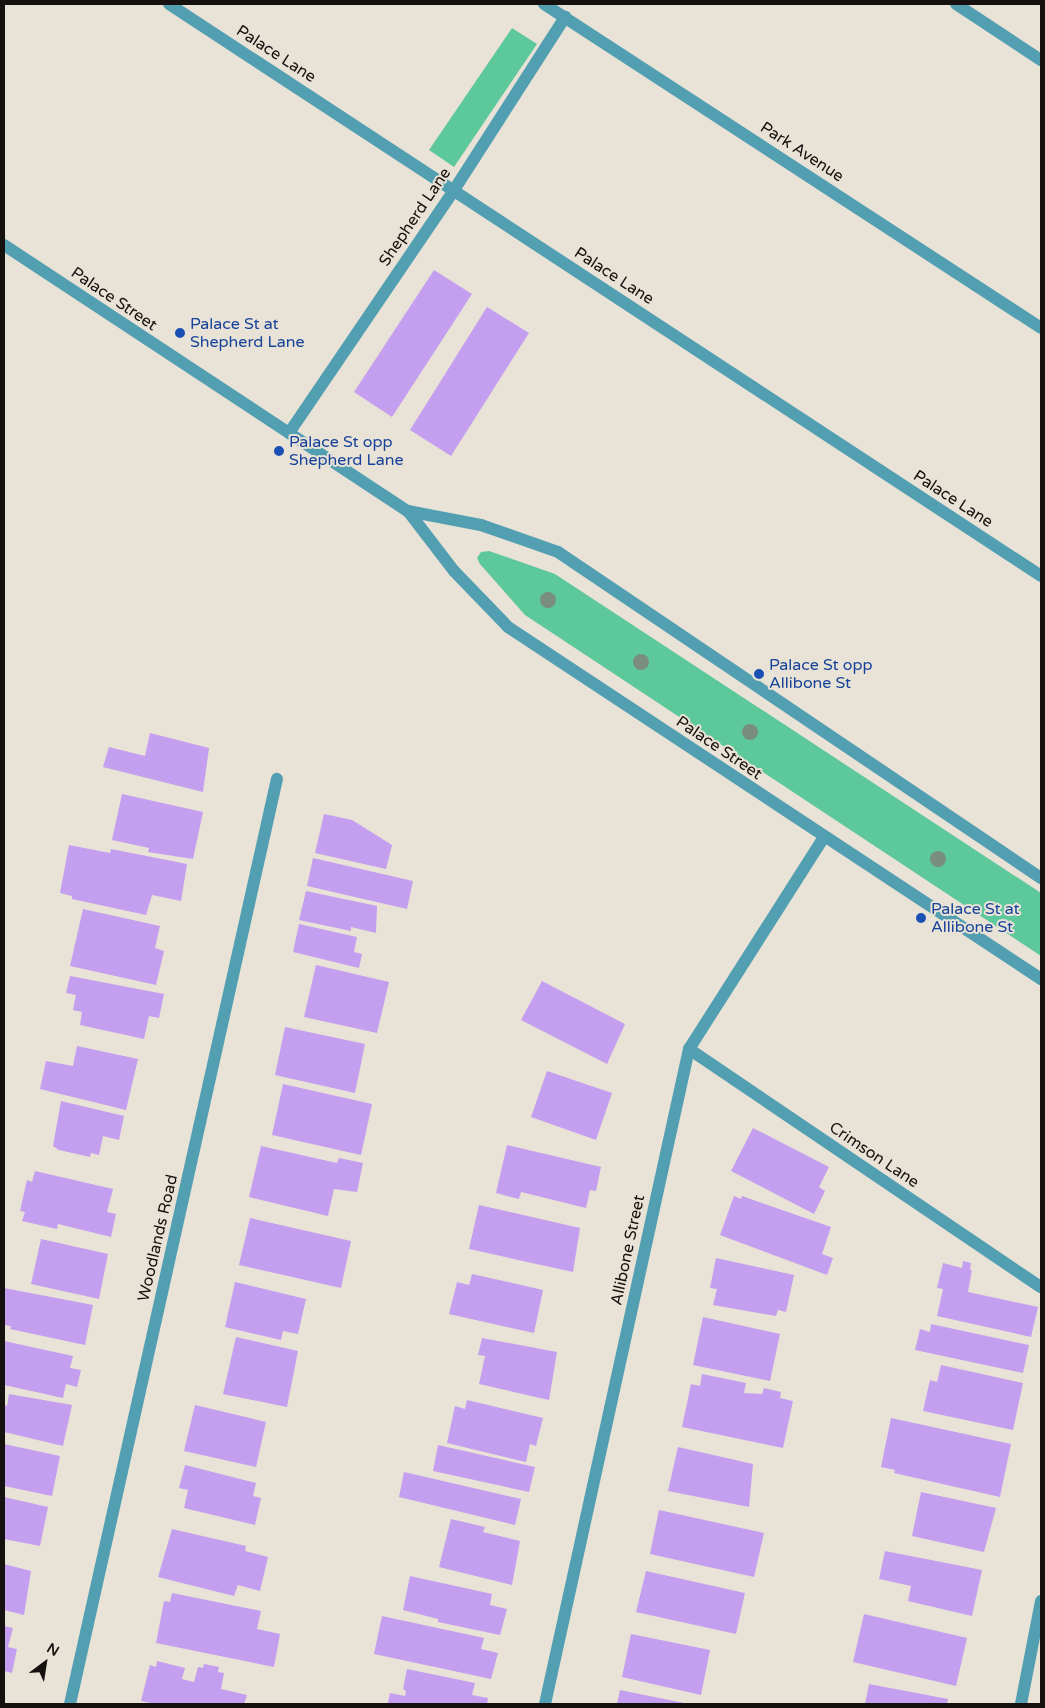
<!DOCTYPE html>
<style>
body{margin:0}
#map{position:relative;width:1045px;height:1708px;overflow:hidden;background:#e9e2d7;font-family:"Varela Round",sans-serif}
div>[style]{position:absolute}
.green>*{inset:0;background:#5dc89c}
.building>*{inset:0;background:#c59fef}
.minor>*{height:12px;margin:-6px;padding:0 6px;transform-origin:6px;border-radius:6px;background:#529fb2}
.trees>*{width:16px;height:16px;margin:-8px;border-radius:50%;background:#798e80}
.dots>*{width:14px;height:14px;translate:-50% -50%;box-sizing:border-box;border:2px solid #e9e2d7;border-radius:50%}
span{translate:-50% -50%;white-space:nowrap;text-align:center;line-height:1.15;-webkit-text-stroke:4px #e9e2d7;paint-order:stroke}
.street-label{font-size:16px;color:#14110e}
.transit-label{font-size:16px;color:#164399}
.left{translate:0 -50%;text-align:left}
.frame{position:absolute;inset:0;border:5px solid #14110e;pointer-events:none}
.north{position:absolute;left:20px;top:1638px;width:50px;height:50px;-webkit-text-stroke:4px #e9e2d7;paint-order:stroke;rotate:31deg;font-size:14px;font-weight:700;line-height:20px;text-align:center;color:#14110e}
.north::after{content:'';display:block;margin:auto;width:18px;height:22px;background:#14110e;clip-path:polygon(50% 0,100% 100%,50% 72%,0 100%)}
</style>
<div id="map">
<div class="green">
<i style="clip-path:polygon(512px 28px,537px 44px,454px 167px,429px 150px)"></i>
<i style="clip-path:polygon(489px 551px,555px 574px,1041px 893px,1041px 956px,525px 615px,480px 564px,477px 558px,481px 552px)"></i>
</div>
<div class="building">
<i style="clip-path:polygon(434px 270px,472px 294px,392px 417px,354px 392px)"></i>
<i style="clip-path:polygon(487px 307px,529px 333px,451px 456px,410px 430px)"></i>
<i style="clip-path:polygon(150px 733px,209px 748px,203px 792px,103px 767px,109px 747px,145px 756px)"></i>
<i style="clip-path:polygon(122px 794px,203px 812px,193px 859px,148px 852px,149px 848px,112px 840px)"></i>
<i style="clip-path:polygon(324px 814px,352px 820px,392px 845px,386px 869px,315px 853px)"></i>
<i style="clip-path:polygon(69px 845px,110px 853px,111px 849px,187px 864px,181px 901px,152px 895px,146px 915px,72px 899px,72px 896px,60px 893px)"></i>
<i style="clip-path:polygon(313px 858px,413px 881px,407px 909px,307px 886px)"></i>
<i style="clip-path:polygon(306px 891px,377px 906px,376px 933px,351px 927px,351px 931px,299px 920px)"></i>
<i style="clip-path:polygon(83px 909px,160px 926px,155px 948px,164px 951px,156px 985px,70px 966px)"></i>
<i style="clip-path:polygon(299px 924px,357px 937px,354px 952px,362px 954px,359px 968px,293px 952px)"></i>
<i style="clip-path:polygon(316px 965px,389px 982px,377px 1033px,304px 1017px)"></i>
<i style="clip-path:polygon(70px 976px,164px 994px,159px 1018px,149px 1016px,144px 1039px,80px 1025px,82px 1012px,73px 1010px,76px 995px,66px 993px)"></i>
<i style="clip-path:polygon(542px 981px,625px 1024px,607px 1064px,521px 1020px)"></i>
<i style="clip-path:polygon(285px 1027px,365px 1044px,355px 1093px,275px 1075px)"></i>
<i style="clip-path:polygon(77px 1046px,138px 1059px,126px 1110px,40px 1089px,46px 1061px,73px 1066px)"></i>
<i style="clip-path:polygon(547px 1071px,612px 1093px,596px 1140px,531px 1117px)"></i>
<i style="clip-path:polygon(283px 1084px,372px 1104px,361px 1155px,272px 1135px)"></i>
<i style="clip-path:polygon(61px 1101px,124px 1116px,119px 1140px,103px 1136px,99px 1155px,91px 1153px,90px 1157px,59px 1150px,53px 1146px)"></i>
<i style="clip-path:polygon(753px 1128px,829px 1167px,819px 1187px,825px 1191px,814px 1214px,731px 1171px)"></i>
<i style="clip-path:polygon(507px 1145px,601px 1167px,596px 1191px,590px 1190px,586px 1208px,521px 1192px,519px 1199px,496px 1193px)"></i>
<i style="clip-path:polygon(261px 1146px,337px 1163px,339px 1158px,363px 1163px,357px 1192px,334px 1189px,328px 1216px,249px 1197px)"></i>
<i style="clip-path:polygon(35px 1171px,113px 1189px,107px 1212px,116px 1214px,111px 1237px,58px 1224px,57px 1229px,22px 1221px,25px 1212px,20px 1211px,27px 1180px,32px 1182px)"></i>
<i style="clip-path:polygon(734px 1196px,741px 1199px,742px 1196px,831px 1227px,822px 1254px,833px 1258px,827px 1275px,720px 1235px)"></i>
<i style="clip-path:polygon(479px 1205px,580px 1228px,573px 1272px,469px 1249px)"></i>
<i style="clip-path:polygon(250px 1218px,351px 1241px,341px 1288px,239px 1265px)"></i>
<i style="clip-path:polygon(41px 1239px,108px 1254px,99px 1299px,31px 1284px)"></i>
<i style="clip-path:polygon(716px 1258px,794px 1275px,786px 1312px,778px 1310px,776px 1316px,713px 1305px,717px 1289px,710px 1288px)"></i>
<i style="clip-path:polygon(963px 1261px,971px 1263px,970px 1270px,972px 1270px,968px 1292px,1038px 1307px,1031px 1337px,937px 1316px,943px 1289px,937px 1288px,943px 1263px,962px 1268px)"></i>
<i style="clip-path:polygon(472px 1274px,543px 1290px,534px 1333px,449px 1314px,457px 1282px,469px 1285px)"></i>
<i style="clip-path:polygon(235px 1282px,306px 1299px,298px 1334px,283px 1331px,281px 1340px,225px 1327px)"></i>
<i style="clip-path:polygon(4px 1288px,93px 1305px,85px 1345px,10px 1329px,11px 1326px,4px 1325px)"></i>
<i style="clip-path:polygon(703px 1317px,780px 1334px,770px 1381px,693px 1365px)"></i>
<i style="clip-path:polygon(931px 1324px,1029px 1345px,1023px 1373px,915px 1350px,920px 1329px,930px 1332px)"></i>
<i style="clip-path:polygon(236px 1337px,298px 1351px,287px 1407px,223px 1394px)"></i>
<i style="clip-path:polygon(482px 1338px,557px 1352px,549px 1400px,479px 1384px,485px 1356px,478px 1355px)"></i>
<i style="clip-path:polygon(4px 1341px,73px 1356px,70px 1368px,81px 1370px,77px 1387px,66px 1384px,63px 1398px,4px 1385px)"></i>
<i style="clip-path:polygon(941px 1365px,1023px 1383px,1013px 1430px,923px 1411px,930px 1380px,937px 1382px)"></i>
<i style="clip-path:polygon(702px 1374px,746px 1383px,744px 1393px,762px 1394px,764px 1388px,781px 1392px,780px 1398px,793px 1401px,783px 1448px,682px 1427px,691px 1384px,700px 1386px)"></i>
<i style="clip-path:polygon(9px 1394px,72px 1405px,63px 1446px,4px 1432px,4px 1405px,7px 1406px)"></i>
<i style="clip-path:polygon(467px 1400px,543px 1418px,536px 1446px,530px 1444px,526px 1462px,447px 1443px,455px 1406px,465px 1409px)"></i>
<i style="clip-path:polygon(195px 1405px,266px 1422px,256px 1467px,184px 1451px)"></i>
<i style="clip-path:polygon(891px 1418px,1011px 1444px,1000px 1497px,894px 1473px,895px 1470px,881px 1467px)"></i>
<i style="clip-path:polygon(4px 1444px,60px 1456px,52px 1496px,4px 1486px)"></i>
<i style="clip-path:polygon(438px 1445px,535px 1467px,529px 1492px,433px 1471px)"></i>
<i style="clip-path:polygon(678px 1447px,753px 1464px,749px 1507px,668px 1491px)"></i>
<i style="clip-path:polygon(185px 1465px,256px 1483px,253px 1496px,261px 1498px,255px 1525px,184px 1508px,188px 1490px,179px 1488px)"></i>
<i style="clip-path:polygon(404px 1472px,521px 1499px,515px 1525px,399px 1497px)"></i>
<i style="clip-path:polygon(921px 1492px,996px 1508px,984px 1552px,912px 1536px)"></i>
<i style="clip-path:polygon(4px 1497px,48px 1507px,40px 1546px,4px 1539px)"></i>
<i style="clip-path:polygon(659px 1510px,764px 1533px,754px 1577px,650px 1554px)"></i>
<i style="clip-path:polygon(451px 1519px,485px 1527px,483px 1532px,520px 1541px,512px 1585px,439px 1567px)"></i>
<i style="clip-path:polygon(172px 1529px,246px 1546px,245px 1551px,268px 1557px,260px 1591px,238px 1585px,234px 1596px,158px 1577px)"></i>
<i style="clip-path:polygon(885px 1551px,982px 1570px,972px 1616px,908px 1601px,911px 1586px,879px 1579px)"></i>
<i style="clip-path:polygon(4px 1564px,31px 1571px,24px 1615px,4px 1610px)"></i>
<i style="clip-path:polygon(646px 1571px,745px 1593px,736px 1634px,636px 1612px)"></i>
<i style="clip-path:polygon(410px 1576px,492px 1594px,490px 1605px,507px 1609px,500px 1635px,438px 1622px,438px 1619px,403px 1610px)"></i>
<i style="clip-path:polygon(172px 1593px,261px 1611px,257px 1629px,280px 1634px,274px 1667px,156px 1643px,164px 1601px,170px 1602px)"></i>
<i style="clip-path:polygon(864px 1614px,967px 1638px,956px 1686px,853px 1662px)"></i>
<i style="clip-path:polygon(382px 1616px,484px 1638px,481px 1649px,498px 1653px,491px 1679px,374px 1654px)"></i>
<i style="clip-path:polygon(4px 1626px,13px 1628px,8px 1647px,17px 1649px,12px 1673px,4px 1671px)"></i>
<i style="clip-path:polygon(631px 1634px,710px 1650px,701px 1695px,622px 1677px)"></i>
<i style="clip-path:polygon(157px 1661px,185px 1668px,182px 1679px,194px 1682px,198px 1667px,203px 1668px,204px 1664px,219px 1667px,218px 1672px,224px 1673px,221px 1689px,247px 1695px,244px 1704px,155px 1704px,141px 1701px,150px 1665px,156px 1667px)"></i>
<i style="clip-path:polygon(407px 1669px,475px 1683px,472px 1695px,488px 1698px,487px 1704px,388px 1703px,390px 1693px,405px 1696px,406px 1691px,403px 1689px)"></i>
<i style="clip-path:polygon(869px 1684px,948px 1699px,947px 1704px,865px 1704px)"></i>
<i style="clip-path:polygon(620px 1690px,684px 1703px,684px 1704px,617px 1704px)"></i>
</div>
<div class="minor">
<i style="left:169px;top:4px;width:1043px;rotate:33.26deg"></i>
<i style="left:544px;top:4px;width:593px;rotate:33.1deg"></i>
<i style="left:956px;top:4px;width:102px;rotate:33.4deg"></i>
<i style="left:4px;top:245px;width:484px;rotate:33.4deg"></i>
<i style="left:408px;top:511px;width:76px;rotate:52.5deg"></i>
<i style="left:454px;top:571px;width:78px;rotate:46deg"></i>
<i style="left:508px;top:627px;width:639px;rotate:33.44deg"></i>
<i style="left:289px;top:433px;width:294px;rotate:-55.8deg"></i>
<i style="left:454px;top:190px;width:206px;rotate:-57.3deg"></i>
<i style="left:408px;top:511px;width:74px;rotate:10.9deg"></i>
<i style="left:481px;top:525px;width:82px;rotate:19.3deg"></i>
<i style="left:558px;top:552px;width:583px;rotate:34.02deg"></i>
<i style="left:689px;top:1049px;width:425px;rotate:34.1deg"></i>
<i style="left:70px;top:1704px;width:948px;rotate:-77.39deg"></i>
<i style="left:545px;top:1704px;width:671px;rotate:-77.6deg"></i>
<i style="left:689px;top:1049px;width:251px;rotate:-57.5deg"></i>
<i style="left:1021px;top:1704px;width:105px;rotate:-79deg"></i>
</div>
<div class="trees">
<i style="left:548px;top:600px"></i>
<i style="left:641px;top:662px"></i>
<i style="left:750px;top:732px"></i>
<i style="left:938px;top:859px"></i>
</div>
<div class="dots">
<i style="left:180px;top:333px;background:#1a4fb4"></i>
<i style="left:279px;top:451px;background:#1a4fb4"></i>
<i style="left:759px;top:674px;background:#1a4fb4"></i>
<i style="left:921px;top:918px;background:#1a4fb4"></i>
</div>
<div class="street-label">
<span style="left:276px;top:54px;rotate:33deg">Palace Lane</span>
<span style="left:802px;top:152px;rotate:33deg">Park Avenue</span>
<span style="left:415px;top:217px;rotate:-56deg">Shepherd Lane</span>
<span style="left:614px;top:276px;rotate:33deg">Palace Lane</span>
<span style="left:114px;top:299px;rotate:34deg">Palace Street</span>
<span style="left:953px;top:499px;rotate:33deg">Palace Lane</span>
<span style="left:719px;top:748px;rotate:34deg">Palace Street</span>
<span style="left:874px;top:1155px;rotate:34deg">Crimson Lane</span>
<span style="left:158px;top:1238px;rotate:-77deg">Woodlands Road</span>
<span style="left:628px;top:1250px;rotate:-78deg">Allibone Street</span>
</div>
<div class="transit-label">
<span class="left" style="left:190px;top:333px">Palace St at<br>Shepherd Lane</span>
<span class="left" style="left:289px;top:451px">Palace St opp<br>Shepherd Lane</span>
<span class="left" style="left:769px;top:674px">Palace St opp<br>Allibone St</span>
<span class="left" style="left:931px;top:918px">Palace St at<br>Allibone St</span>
</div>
<div class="frame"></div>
<div class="north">N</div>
</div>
